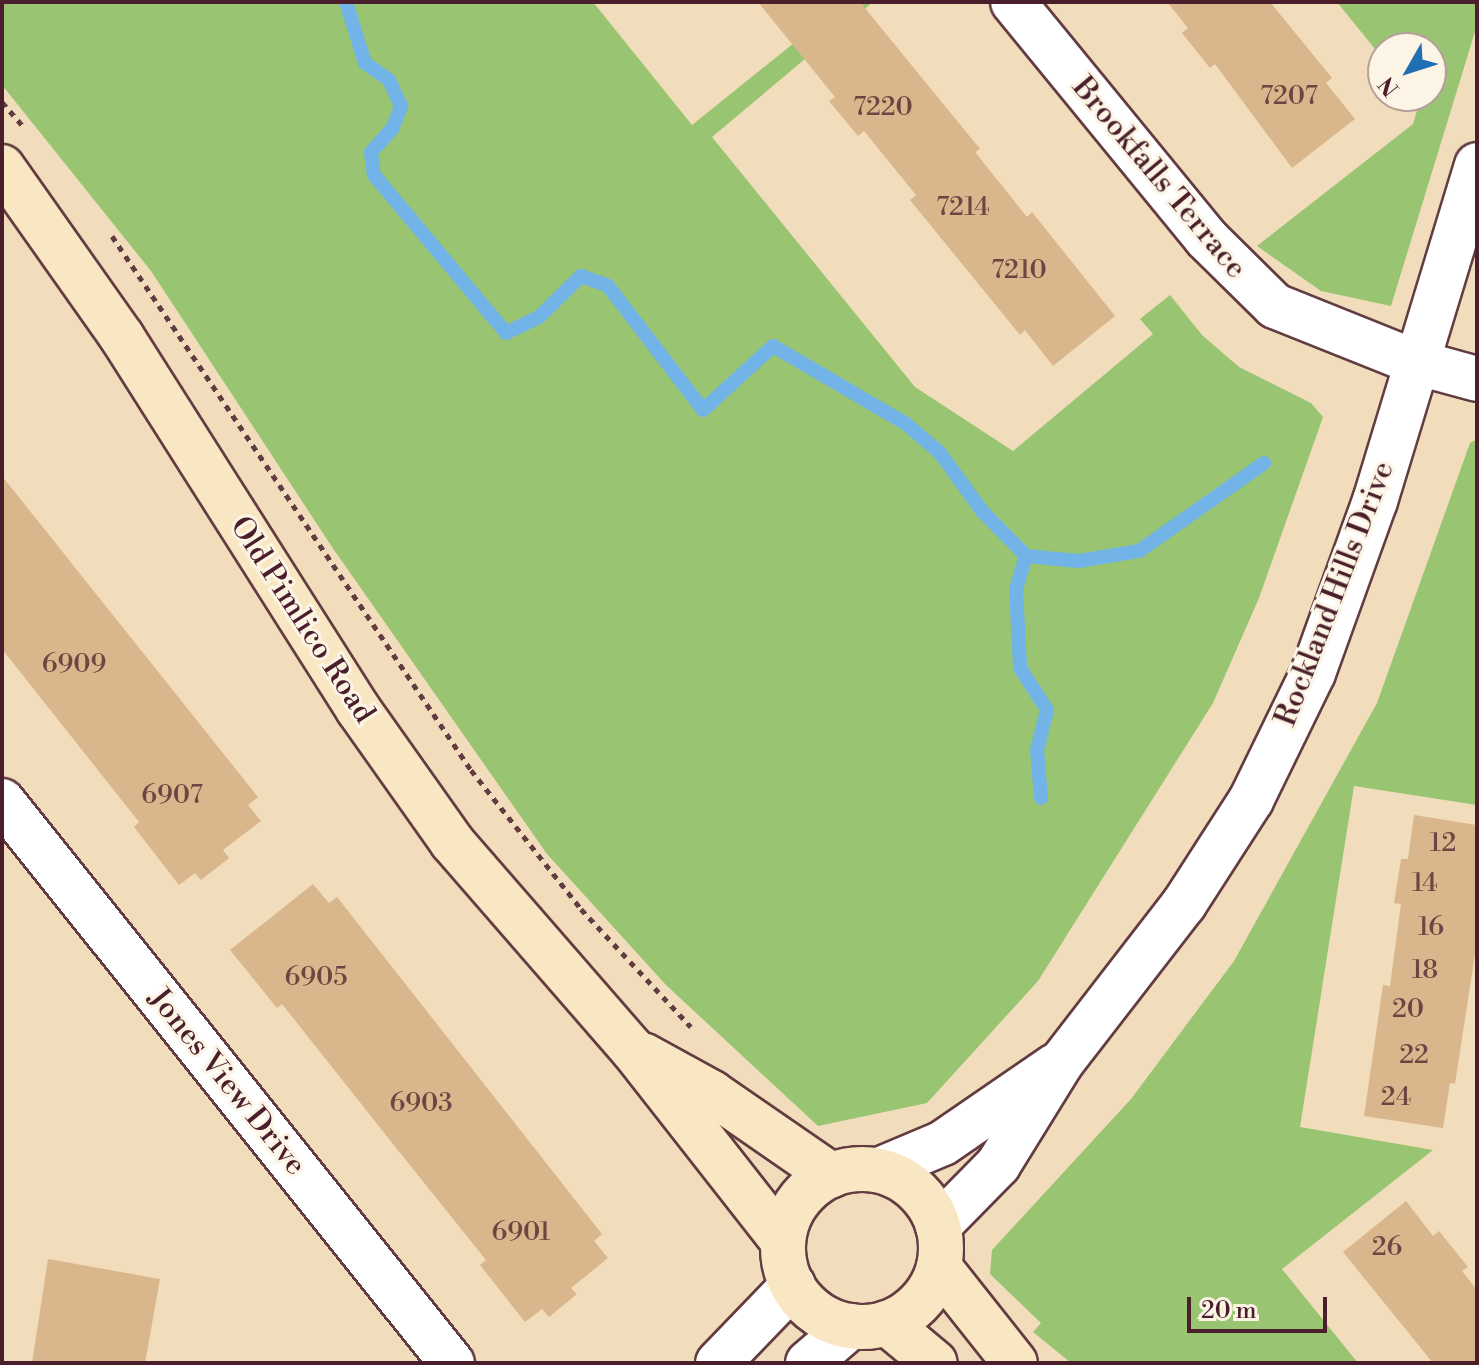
<!DOCTYPE html>
<style>
body{margin:0}
#map{position:relative;width:1479px;height:1365px;overflow:hidden;background:#f1ddbc;font-family:"Libre Bodoni",serif}
div>[style]{position:absolute}
.green>*{inset:0;background:#99c471}
.stream>*{height:14px;margin:-7px;padding:0 7px;transform-origin:7px;border-radius:7px;background:#72b4e7}
.building>*{inset:0;background:#d9b68b}
.path>*{height:5px;margin-top:-2.5px;transform-origin:0;background:repeating-linear-gradient(90deg,#633c41 0 6px,transparent 0 12px)}
.roads{filter:drop-shadow(2px 0 #633c41) drop-shadow(-2px 0 #633c41) drop-shadow(0 2px #633c41) drop-shadow(0 -2px #633c41)}
.street>*{height:44px;margin:-22px;padding:0 22px;transform-origin:22px;border-radius:22px;background:#fff}
.secondary>*{height:44px;margin:-22px;padding:0 22px;transform-origin:22px;border-radius:22px;background:#f9e7c3}
.secondary>.ring{margin:-22px;padding:0;box-sizing:content-box;background:none;border:44px solid #f9e7c3;border-radius:50%}
span{translate:-50% -50%;white-space:nowrap;text-align:center;line-height:1.15;-webkit-text-stroke:6px #fcf5e5;paint-order:stroke}
.number-label{font-size:26px;color:#6e4543}
.number-label span{-webkit-text-stroke-width:0}
.street-label{font-size:30px;color:#4a1f2b}
.frame{position:absolute;inset:0;border:4px solid #4a1f2b;pointer-events:none}
.north{position:absolute;left:1367px;top:32px;width:80px;height:80px;box-sizing:border-box;background:#fcf5e5;border:2px solid #b59f9b;border-radius:50%;rotate:231deg;font-size:22px;font-weight:700;line-height:32px;text-align:center;color:#4a1f2b}
.north::after{content:'';display:block;margin:auto;width:28px;height:36px;background:#1f6fb2;clip-path:polygon(50% 0,100% 100%,50% 72%,0 100%)}
.scale{position:absolute;left:1187px;top:1297px;width:140px;height:36px;box-sizing:border-box;border:4px solid #4a1f2b;border-top:0;padding-left:10px;font-size:24px;line-height:28px;white-space:nowrap;color:#4a1f2b;-webkit-text-stroke:6px #fcf5e5;paint-order:stroke}
</style>
<div id="map">
<div class="green">
<i style="clip-path:polygon(2px 2px,593px 2px,692px 125px,845px 2px,873px 2px,712px 137px,915px 387px,1013px 451px,1153px 334px,1140px 319px,1170px 295px,1202px 335px,1239px 367px,1311px 403px,1323px 417px,1259px 598px,1213px 703px,1038px 981px,927px 1103px,818px 1126px,666px 985px,547px 854px,332px 547px,151px 271px,2px 85px)"></i>
<i style="clip-path:polygon(1337px 2px,1477px 2px,1477px 25px,1391px 306px,1321px 291px,1257px 246px,1413px 124px,1419px 104px,1413px 96px,1431px 96px,1431px 48px,1383px 48px,1383px 59px)"></i>
<i style="clip-path:polygon(1477px 439px,1477px 805px,1354px 786px,1300px 1127px,1433px 1150px,1282px 1269px,1358px 1363px,1071px 1363px,1033px 1332px,1041px 1323px,990px 1274px,992px 1250px,1131px 1099px,1234px 961px,1377px 703px,1470px 443px)"></i>
</div>
<div class="stream">
<i style="left:346px;top:2px;width:64px;rotate:72.7deg"></i>
<i style="left:365px;top:63px;width:29px;rotate:35deg"></i>
<i style="left:389px;top:80px;width:29px;rotate:65deg"></i>
<i style="left:401px;top:106px;width:25px;rotate:111deg"></i>
<i style="left:392px;top:129px;width:31px;rotate:132deg"></i>
<i style="left:371px;top:152px;width:23px;rotate:83deg"></i>
<i style="left:374px;top:175px;width:206px;rotate:50.1deg"></i>
<i style="left:506px;top:333px;width:37px;rotate:-26deg"></i>
<i style="left:539px;top:317px;width:59px;rotate:-44.3deg"></i>
<i style="left:581px;top:276px;width:29px;rotate:20deg"></i>
<i style="left:608px;top:286px;width:156px;rotate:52.5deg"></i>
<i style="left:703px;top:410px;width:95px;rotate:-42.4deg"></i>
<i style="left:773px;top:346px;width:153px;rotate:30.3deg"></i>
<i style="left:905px;top:423px;width:46px;rotate:40.6deg"></i>
<i style="left:940px;top:453px;width:72px;rotate:54.1deg"></i>
<i style="left:982px;top:511px;width:63px;rotate:45.6deg"></i>
<i style="left:1026px;top:556px;width:53px;rotate:5.4deg"></i>
<i style="left:1079px;top:561px;width:61px;rotate:-9.5deg"></i>
<i style="left:1139px;top:551px;width:153px;rotate:-35.1deg"></i>
<i style="left:1026px;top:556px;width:34px;rotate:107deg"></i>
<i style="left:1016px;top:588px;width:80px;rotate:87.1deg"></i>
<i style="left:1020px;top:668px;width:50px;rotate:57.3deg"></i>
<i style="left:1047px;top:710px;width:41px;rotate:104deg"></i>
<i style="left:1037px;top:750px;width:48px;rotate:85.2deg"></i>
</div>
<div class="building">
<i style="clip-path:polygon(758px 2px,860px 2px,980px 149px,975px 152px,1027px 217px,1032px 212px,1115px 316px,1053px 366px,1025px 330px,1020px 335px,910px 200px,916px 195px,864px 131px,858px 136px,829px 101px,835px 97px)"></i>
<i style="clip-path:polygon(1167px 2px,1270px 2px,1332px 78px,1326px 83px,1355px 119px,1292px 168px,1215px 64px,1210px 68px,1182px 33px,1188px 28px)"></i>
<i style="clip-path:polygon(2px 476px,258px 797px,248px 805px,261px 821px,223px 850px,229px 858px,201px 880px,195px 873px,179px 885px,134px 827px,139px 822px,2px 649px)"></i>
<i style="clip-path:polygon(1414px 815px,1477px 825px,1477px 941px,1455px 1084px,1450px 1083px,1443px 1128px,1364px 1116px,1383px 985px,1390px 986px,1401px 904px,1394px 903px,1401px 859px,1408px 859px)"></i>
<i style="clip-path:polygon(313px 884px,329px 903px,337px 897px,602px 1234px,594px 1241px,608px 1258px,571px 1288px,577px 1294px,549px 1317px,542px 1309px,525px 1322px,480px 1265px,486px 1260px,393px 1144px,282px 1004px,277px 1008px,230px 950px)"></i>
<i style="clip-path:polygon(1406px 1201px,1433px 1236px,1439px 1231px,1468px 1267px,1462px 1271px,1477px 1290px,1477px 1363px,1433px 1363px,1343px 1252px)"></i>
<i style="clip-path:polygon(48px 1259px,160px 1279px,145px 1363px,32px 1363px)"></i>
</div>
<div class="path">
<i style="left:2px;top:102px;width:32px;rotate:49deg"></i>
<i style="left:112px;top:236px;width:643px;rotate:56.09deg"></i>
<i style="left:471px;top:770px;width:177px;rotate:51.6deg"></i>
<i style="left:581px;top:909px;width:161px;rotate:47deg"></i>
</div>
<div class="roads">
<div class="street">
<i style="left:1013px;top:2px;width:305px;rotate:50.7deg"></i>
<i style="left:1206px;top:238px;width:97px;rotate:44.6deg"></i>
<i style="left:1275px;top:306px;width:151px;rotate:21.8deg"></i>
<i style="left:1415px;top:362px;width:64px;rotate:15.3deg"></i>
<i style="left:2px;top:801px;width:720px;rotate:51.32deg"></i>
<i style="left:879px;top:1170px;width:69px;rotate:-22.9deg"></i>
<i style="left:943px;top:1143px;width:136px;rotate:-34.5deg"></i>
<i style="left:938px;top:1226px;width:86px;rotate:-45.5deg"></i>
<i style="left:998px;top:1165px;width:120px;rotate:-58.3deg"></i>
<i style="left:1061px;top:1063px;width:201px;rotate:-52.3deg"></i>
<i style="left:1184px;top:904px;width:124px;rotate:-57.2deg"></i>
<i style="left:1251px;top:800px;width:141px;rotate:-64deg"></i>
<i style="left:1313px;top:673px;width:183px;rotate:-70.2deg"></i>
<i style="left:1375px;top:501px;width:351px;rotate:-73.1deg"></i>
<i style="left:718px;top:1363px;width:108px;rotate:-46.1deg"></i>
<i style="left:808px;top:1363px;width:57px;rotate:-40.7deg"></i>
</div>
<div class="secondary">
<i style="left:2px;top:167px;width:208px;rotate:54.8deg"></i>
<i style="left:122px;top:337px;width:441px;rotate:57.6deg"></i>
<i style="left:358px;top:709px;width:163px;rotate:54.7deg"></i>
<i style="left:452px;top:842px;width:276px;rotate:49deg"></i>
<i style="left:633px;top:1050px;width:243px;rotate:51.9deg"></i>
<i style="left:643px;top:1055px;width:79px;rotate:28.8deg"></i>
<i style="left:712px;top:1093px;width:145px;rotate:34.6deg"></i>
<i class="ring" style="left:783px;top:1169px;width:114px;height:114px"></i>
<i style="left:939px;top:1267px;width:122px;rotate:51.6deg"></i>
<i style="left:887px;top:1323px;width:62px;rotate:39.8deg"></i>
</div>
</div>
<div class="number-label">
<span style="left:1289px;top:97px">7207</span>
<span style="left:883px;top:108px">7220</span>
<span style="left:963px;top:208px">7214</span>
<span style="left:1019px;top:271px">7210</span>
<span style="left:74px;top:665px">6909</span>
<span style="left:172px;top:796px">6907</span>
<span style="left:1443px;top:844px">12</span>
<span style="left:1425px;top:884px">14</span>
<span style="left:1431px;top:928px">16</span>
<span style="left:1425px;top:971px">18</span>
<span style="left:316px;top:978px">6905</span>
<span style="left:1408px;top:1010px">20</span>
<span style="left:1414px;top:1056px">22</span>
<span style="left:1396px;top:1098px">24</span>
<span style="left:421px;top:1104px">6903</span>
<span style="left:521px;top:1233px">6901</span>
<span style="left:1387px;top:1248px">26</span>
</div>
<div class="street-label">
<span style="left:1159px;top:178px;rotate:50deg">Brookfalls Terrace</span>
<span style="left:1335px;top:594px;rotate:-69deg">Rockland Hills Drive</span>
<span style="left:302px;top:620px;rotate:57deg">Old Pimlico Road</span>
<span style="left:227px;top:1082px;rotate:51deg">Jones View Drive</span>
</div>
<div class="frame"></div>
<div class="north">N</div>
<div class="scale">20 m</div>
</div>
